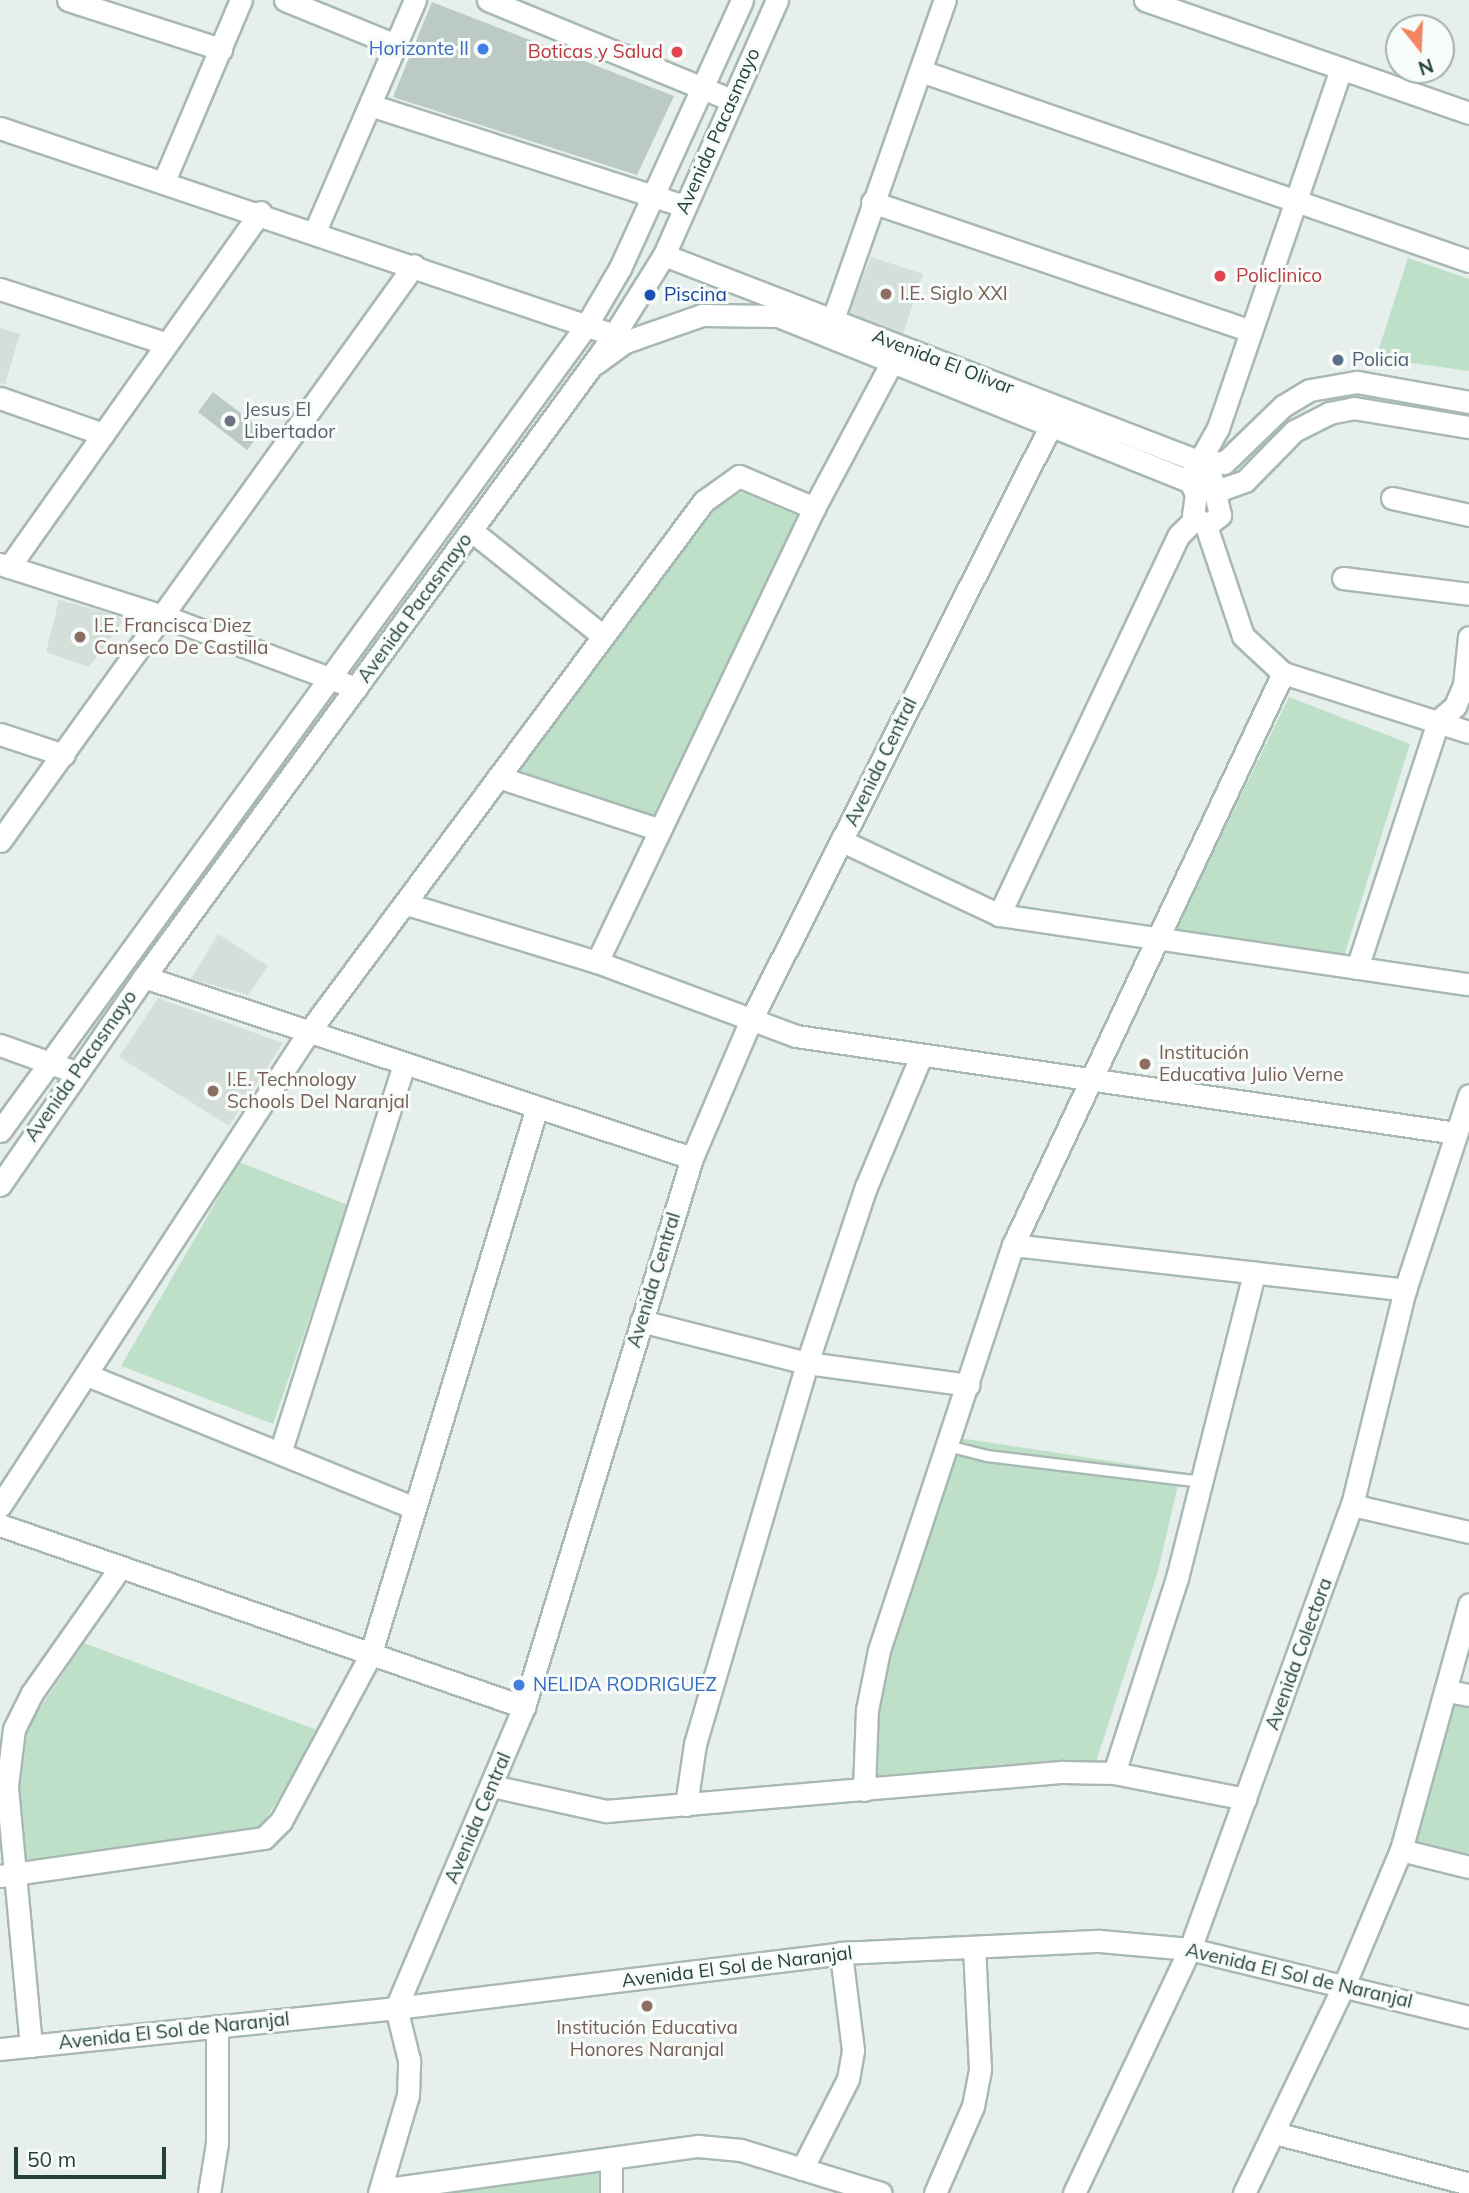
<!DOCTYPE html>
<meta charset="utf-8">
<style>
body{margin:0}
#map{position:relative;width:1469px;height:2193px;overflow:hidden;background:#e6efeb;font-family:Mulish,sans-serif}
div>[style]{position:absolute}
.built>*{inset:0;background:#d4dfda}
.green>*{inset:0;background:#bfe0c8}
.building>*{inset:0;background:#bbcac4}
.roads{filter:drop-shadow(2px 0 #a8b8b2) drop-shadow(-2px 0 #a8b8b2) drop-shadow(0 2px #a8b8b2) drop-shadow(0 -2px #a8b8b2)}
.service>*{height:10px;margin:-5px;padding:0 5px;transform-origin:5px;border-radius:5px;background:#fff}
.minor>*{height:21px;margin:-10.5px;padding:0 10.5px;transform-origin:10.5px;border-radius:10.5px;background:#fff}
.tertiary>*{height:21px;margin:-10.5px;padding:0 10.5px;transform-origin:10.5px;border-radius:10.5px;background:#fff}
.secondary>*{height:21px;margin:-10.5px;padding:0 10.5px;transform-origin:10.5px;border-radius:10.5px;background:#fff}
.dots>*{width:19px;height:19px;translate:-50% -50%;box-sizing:border-box;border:4px solid #f7fbf9;border-radius:50%}
span{translate:-50% -50%;white-space:nowrap;text-align:center;line-height:1.15;-webkit-text-stroke:6px #f7fbf9;paint-order:stroke}
.shop-label{font-size:19px;color:#366cbe}
.right{translate:-100% -50%;text-align:right}
.left{translate:0 -50%;text-align:left}
.health-label{font-size:19px;color:#be3a42}
.street-label{font-size:19px;color:#24423a}
.education-label{font-size:19px;color:#785e54}
.transit-label{font-size:19px;color:#164399}
.service-label{font-size:19px;color:#4e5e75}
.worship-label{font-size:19px;color:#5b616d}
.north{position:absolute;left:1385px;top:14px;width:70px;height:70px;box-sizing:border-box;background:#f7fbf9;border:2px solid #a3b1ad;border-radius:50%;rotate:162deg;font-size:19px;font-weight:700;line-height:28px;text-align:center;color:#24423a}
.north::after{content:'';display:block;margin:auto;width:24px;height:32px;background:#f4845f;clip-path:polygon(50% 0,100% 100%,50% 72%,0 100%)}
.scale{position:absolute;left:14px;top:2147px;width:152px;height:32px;box-sizing:border-box;border:4px solid #24423a;border-top:0;padding-left:9px;font-size:21px;line-height:24px;white-space:nowrap;color:#24423a;-webkit-text-stroke:5px #f7fbf9;paint-order:stroke}
</style>
<div id="map">
<div class="built">
<i style="clip-path:polygon(871px 257px,923px 274px,903px 334px,848px 314px)"></i>
<i style="clip-path:polygon(0 328px,20px 334px,5px 384px,0 383px)"></i>
<i style="clip-path:polygon(59px 600px,119px 616px,122px 622px,89px 667px,46px 652px)"></i>
<i style="clip-path:polygon(218px 934px,268px 966px,248px 995px,191px 979px)"></i>
<i style="clip-path:polygon(158px 998px,283px 1043px,229px 1126px,119px 1057px)"></i>
</div>
<div class="green">
<i style="clip-path:polygon(1408px 258px,1469px 279px,1469px 371px,1376px 358px)"></i>
<i style="clip-path:polygon(744px 493px,798px 516px,653px 816px,519px 772px,724px 495px)"></i>
<i style="clip-path:polygon(1289px 697px,1410px 744px,1344px 956px,1174px 933px)"></i>
<i style="clip-path:polygon(239px 1162px,348px 1205px,273px 1424px,121px 1366px)"></i>
<i style="clip-path:polygon(960px 1438px,1181px 1472px,1158px 1571px,1096px 1762px,875px 1777px,876px 1714px,889px 1650px)"></i>
<i style="clip-path:polygon(84px 1643px,320px 1731px,261px 1827px,24px 1866px,16px 1783px,23px 1733px)"></i>
<i style="clip-path:polygon(1452px 1701px,1469px 1705px,1469px 1857px,1412px 1843px)"></i>
<i style="clip-path:polygon(604px 2167px,604px 2193px,414px 2193px)"></i>
</div>
<div class="building">
<i style="clip-path:polygon(432px 2px,674px 96px,637px 175px,393px 97px)"></i>
<i style="clip-path:polygon(213px 392px,263px 430px,247px 450px,198px 412px)"></i>
</div>
<div class="roads">
<div class="service">
<i style="left:948px;top:1446px;width:40px;rotate:14.4deg"></i>
<i style="left:987px;top:1456px;width:217px;rotate:6.9deg"></i>
</div>
<div class="minor">
<i style="left:68px;top:0;width:161px;rotate:17.8deg"></i>
<i style="left:285px;top:0;width:120px;rotate:22.1deg"></i>
<i style="left:488px;top:0;width:264px;rotate:22.3deg"></i>
<i style="left:1145px;top:0;width:343px;rotate:19.2deg"></i>
<i style="left:921px;top:71px;width:580px;rotate:19.12deg"></i>
<i style="left:370px;top:105px;width:330px;rotate:17.8deg"></i>
<i style="left:0;top:128px;width:648px;rotate:18.63deg"></i>
<i style="left:164px;top:181px;width:197px;rotate:-67deg"></i>
<i style="left:872px;top:202px;width:400px;rotate:18.8deg"></i>
<i style="left:315px;top:231px;width:252px;rotate:-66.6deg"></i>
<i style="left:0;top:289px;width:173px;rotate:18.2deg"></i>
<i style="left:833px;top:319px;width:338px;rotate:-70.7deg"></i>
<i style="left:0;top:398px;width:109px;rotate:19.3deg"></i>
<i style="left:1191px;top:476px;width:55px;rotate:-60.6deg"></i>
<i style="left:1218px;top:428px;width:380px;rotate:-71.1deg"></i>
<i style="left:1392px;top:498px;width:79px;rotate:12.4deg"></i>
<i style="left:472px;top:531px;width:168px;rotate:38.7deg"></i>
<i style="left:0;top:564px;width:174px;rotate:17.7deg"></i>
<i style="left:166px;top:617px;width:203px;rotate:20.5deg"></i>
<i style="left:9px;top:567px;width:435px;rotate:-54.7deg"></i>
<i style="left:1343px;top:578px;width:127px;rotate:7.2deg"></i>
<i style="left:0;top:734px;width:67px;rotate:18.2deg"></i>
<i style="left:498px;top:777px;width:170px;rotate:18.1deg"></i>
<i style="left:0;top:841px;width:709px;rotate:-54.29deg"></i>
<i style="left:842px;top:841px;width:174px;rotate:25.2deg"></i>
<i style="left:999px;top:915px;width:475px;rotate:8.4deg"></i>
<i style="left:407px;top:904px;width:199px;rotate:17deg"></i>
<i style="left:597px;top:962px;width:212px;rotate:20.4deg"></i>
<i style="left:796px;top:1036px;width:667px;rotate:8.36deg"></i>
<i style="left:999px;top:915px;width:420px;rotate:-64.7deg"></i>
<i style="left:1179px;top:535px;width:21px;rotate:-45deg"></i>
<i style="left:597px;top:962px;width:503px;rotate:-64.45deg"></i>
<i style="left:814px;top:508px;width:183px;rotate:-61.9deg"></i>
<i style="left:1357px;top:968px;width:260px;rotate:-71.8deg"></i>
<i style="left:1438px;top:721px;width:23px;rotate:-41deg"></i>
<i style="left:1455px;top:706px;width:23px;rotate:-67deg"></i>
<i style="left:1464px;top:685px;width:48px;rotate:-84.1deg"></i>
<i style="left:144px;top:977px;width:577px;rotate:18.28deg"></i>
<i style="left:0;top:1045px;width:80px;rotate:19.8deg"></i>
<i style="left:1013px;top:1245px;width:395px;rotate:6.5deg"></i>
<i style="left:641px;top:1321px;width:171px;rotate:14.2deg"></i>
<i style="left:807px;top:1363px;width:163px;rotate:7.7deg"></i>
<i style="left:87px;top:1375px;width:351px;rotate:22.1deg"></i>
<i style="left:280px;top:1453px;width:407px;rotate:-72.3deg"></i>
<i style="left:1352px;top:1505px;width:120px;rotate:13deg"></i>
<i style="left:0;top:1506px;width:564px;rotate:-56.93deg"></i>
<i style="left:308px;top:1033px;width:663px;rotate:-53.34deg"></i>
<i style="left:704px;top:501px;width:43px;rotate:-35.5deg"></i>
<i style="left:739px;top:476px;width:82px;rotate:23.1deg"></i>
<i style="left:0;top:1525px;width:555px;rotate:19.15deg"></i>
<i style="left:1448px;top:1691px;width:21px;rotate:11deg"></i>
<i style="left:1114px;top:1773px;width:205px;rotate:-72.1deg"></i>
<i style="left:1177px;top:1578px;width:315px;rotate:-75.8deg"></i>
<i style="left:492px;top:1786px;width:117px;rotate:12.4deg"></i>
<i style="left:606px;top:1811px;width:459px;rotate:-4.9deg"></i>
<i style="left:1063px;top:1772px;width:51px;rotate:1.1deg"></i>
<i style="left:1114px;top:1773px;width:134px;rotate:11.2deg"></i>
<i style="left:864px;top:1790px;width:80px;rotate:-87.9deg"></i>
<i style="left:867px;top:1710px;width:61px;rotate:-78.7deg"></i>
<i style="left:879px;top:1650px;width:427px;rotate:-71.7deg"></i>
<i style="left:1013px;top:1245px;width:633px;rotate:-64.73deg"></i>
<i style="left:686px;top:1805px;width:62px;rotate:-81.6deg"></i>
<i style="left:695px;top:1744px;width:397px;rotate:-73.6deg"></i>
<i style="left:807px;top:1363px;width:186px;rotate:-71.5deg"></i>
<i style="left:866px;top:1187px;width:142px;rotate:-67.2deg"></i>
<i style="left:1401px;top:1850px;width:70px;rotate:14deg"></i>
<i style="left:0;top:1876px;width:267px;rotate:-8.2deg"></i>
<i style="left:264px;top:1838px;width:24px;rotate:-45deg"></i>
<i style="left:281px;top:1821px;width:187px;rotate:-61.7deg"></i>
<i style="left:370px;top:1656px;width:574px;rotate:-73.08deg"></i>
<i style="left:1190px;top:1949px;width:473px;rotate:-70deg"></i>
<i style="left:1352px;top:1505px;width:221px;rotate:-76.2deg"></i>
<i style="left:1405px;top:1290px;width:205px;rotate:-71.8deg"></i>
<i style="left:31px;top:2046px;width:262px;rotate:-95.3deg"></i>
<i style="left:7px;top:1785px;width:56px;rotate:-82.9deg"></i>
<i style="left:14px;top:1729px;width:40px;rotate:-63.4deg"></i>
<i style="left:32px;top:1693px;width:153px;rotate:-54.9deg"></i>
<i style="left:1275px;top:2133px;width:201px;rotate:14.7deg"></i>
<i style="left:611px;top:2158px;width:35px;rotate:90deg"></i>
<i style="left:802px;top:2169px;width:101px;rotate:-62.9deg"></i>
<i style="left:848px;top:2079px;width:29px;rotate:-80deg"></i>
<i style="left:853px;top:2050px;width:98px;rotate:-97.1deg"></i>
<i style="left:380px;top:2190px;width:321px;rotate:-7.9deg"></i>
<i style="left:698px;top:2146px;width:43px;rotate:5.3deg"></i>
<i style="left:741px;top:2150px;width:146px;rotate:17.1deg"></i>
<i style="left:209px;top:2193px;width:51px;rotate:-80.9deg"></i>
<i style="left:217px;top:2143px;width:117px;rotate:-90deg"></i>
<i style="left:379px;top:2193px;width:102px;rotate:-73.5deg"></i>
<i style="left:408px;top:2095px;width:35px;rotate:-88deg"></i>
<i style="left:409px;top:2060px;width:54px;rotate:-104deg"></i>
<i style="left:396px;top:2008px;width:327px;rotate:-67deg"></i>
<i style="left:524px;top:1707px;width:574px;rotate:-72.99deg"></i>
<i style="left:692px;top:1158px;width:150px;rotate:-66.9deg"></i>
<i style="left:751px;top:1020px;width:684px;rotate:-63.25deg"></i>
<i style="left:935px;top:2193px;width:95px;rotate:-66.4deg"></i>
<i style="left:973px;top:2106px;width:38px;rotate:-79deg"></i>
<i style="left:980px;top:2069px;width:122px;rotate:-92.8deg"></i>
<i style="left:1244px;top:2193px;width:233px;rotate:-64.3deg"></i>
<i style="left:1345px;top:1983px;width:144px;rotate:-67.2deg"></i>
<i style="left:1401px;top:1850px;width:255px;rotate:-74.5deg"></i>
</div>
<div class="tertiary">
<i style="left:664px;top:255px;width:572px;rotate:21.1deg"></i>
<i style="left:1198px;top:461px;width:26px;rotate:4deg"></i>
<i style="left:1224px;top:463px;width:82px;rotate:-44deg"></i>
<i style="left:1283px;top:406px;width:31px;rotate:-31deg"></i>
<i style="left:1310px;top:390px;width:48px;rotate:-9.7deg"></i>
<i style="left:1357px;top:382px;width:114px;rotate:10.1deg"></i>
<i style="left:596px;top:363px;width:36px;rotate:-36deg"></i>
<i style="left:625px;top:342px;width:82px;rotate:-19.3deg"></i>
<i style="left:702px;top:315px;width:76px;rotate:0.8deg"></i>
<i style="left:778px;top:316px;width:454px;rotate:21.9deg"></i>
<i style="left:1199px;top:485px;width:26px;rotate:7deg"></i>
<i style="left:1225px;top:488px;width:21px;rotate:-19deg"></i>
<i style="left:1245px;top:481px;width:70px;rotate:-45.6deg"></i>
<i style="left:1294px;top:431px;width:39px;rotate:-27deg"></i>
<i style="left:1329px;top:413px;width:25px;rotate:-11deg"></i>
<i style="left:1354px;top:408px;width:117px;rotate:9.4deg"></i>
<i style="left:1189px;top:480px;width:16px;rotate:63deg"></i>
<i style="left:1196px;top:494px;width:21px;rotate:98deg"></i>
<i style="left:1193px;top:515px;width:17px;rotate:40deg"></i>
<i style="left:1206px;top:526px;width:18px;rotate:-38deg"></i>
<i style="left:1220px;top:515px;width:40px;rotate:-103deg"></i>
<i style="left:1206px;top:526px;width:116px;rotate:71.4deg"></i>
<i style="left:1243px;top:636px;width:54px;rotate:42.8deg"></i>
<i style="left:1283px;top:673px;width:195px;rotate:17.6deg"></i>
<i style="left:0;top:2049px;width:398px;rotate:-5.9deg"></i>
<i style="left:396px;top:2008px;width:448px;rotate:-7deg"></i>
<i style="left:841px;top:1953px;width:259px;rotate:-2.7deg"></i>
<i style="left:1100px;top:1941px;width:90px;rotate:5.1deg"></i>
<i style="left:1190px;top:1949px;width:287px;rotate:13.7deg"></i>
<i style="left:1074px;top:2193px;width:270px;rotate:-64.6deg"></i>
</div>
<div class="secondary">
<i style="left:0;top:1131px;width:996px;rotate:-53.95deg"></i>
<i style="left:586px;top:326px;width:67px;rotate:-59.6deg"></i>
<i style="left:620px;top:268px;width:294px;rotate:-65.5deg"></i>
<i style="left:0;top:1185px;width:253px;rotate:-55.3deg"></i>
<i style="left:144px;top:977px;width:796px;rotate:-53.79deg"></i>
<i style="left:614px;top:335px;width:94px;rotate:-58deg"></i>
<i style="left:664px;top:255px;width:279px;rotate:-66.1deg"></i>
</div>
</div>
<div class="dots">
<i style="left:483px;top:49px;background:#3f7fe0"></i>
<i style="left:677px;top:52px;background:#e0444e"></i>
<i style="left:1220px;top:276px;background:#e0444e"></i>
<i style="left:886px;top:294px;background:#8d6e63"></i>
<i style="left:650px;top:295px;background:#1a4fb4"></i>
<i style="left:1338px;top:360px;background:#5c6f8a"></i>
<i style="left:230px;top:421px;background:#6b7280"></i>
<i style="left:80px;top:637px;background:#8d6e63"></i>
<i style="left:1145px;top:1064px;background:#8d6e63"></i>
<i style="left:213px;top:1091px;background:#8d6e63"></i>
<i style="left:519px;top:1685px;background:#3f7fe0"></i>
<i style="left:647px;top:2006px;background:#8d6e63"></i>
</div>
<div class="shop-label">
<span class="right" style="left:469px;top:49px">Horizonte II</span>
<span class="left" style="left:533px;top:1685px">NELIDA RODRIGUEZ</span>
</div>
<div class="health-label">
<span class="right" style="left:663px;top:52px">Boticas y Salud</span>
<span class="left" style="left:1236px;top:276px">Policlinico</span>
</div>
<div class="street-label">
<span style="left:718px;top:131px;rotate:-66deg">Avenida Pacasmayo</span>
<span style="left:943px;top:362px;rotate:21deg">Avenida El Olivar</span>
<span style="left:415px;top:608px;rotate:-54deg">Avenida Pacasmayo</span>
<span style="left:881px;top:762px;rotate:-64deg">Avenida Central</span>
<span style="left:81px;top:1066px;rotate:-55deg">Avenida Pacasmayo</span>
<span style="left:654px;top:1280px;rotate:-73deg">Avenida Central</span>
<span style="left:1299px;top:1654px;rotate:-70deg">Avenida Colectora</span>
<span style="left:478px;top:1818px;rotate:-67deg">Avenida Central</span>
<span style="left:737px;top:1967px;rotate:-7deg">Avenida El Sol de Naranjal</span>
<span style="left:1299px;top:1976px;rotate:13deg">Avenida El Sol de Naranjal</span>
<span style="left:174px;top:2031px;rotate:-6deg">Avenida El Sol de Naranjal</span>
</div>
<div class="education-label">
<span class="left" style="left:900px;top:294px">I.E. Siglo XXI</span>
<span class="left" style="left:94px;top:637px">I.E. Francisca Diez<br>Canseco De Castilla</span>
<span class="left" style="left:1159px;top:1064px">Institución<br>Educativa Julio Verne</span>
<span class="left" style="left:227px;top:1091px">I.E. Technology<br>Schools Del Naranjal</span>
<span style="left:647px;top:2039px">Institución Educativa<br>Honores Naranjal</span>
</div>
<div class="transit-label">
<span class="left" style="left:664px;top:295px">Piscina</span>
</div>
<div class="service-label">
<span class="left" style="left:1352px;top:360px">Policia</span>
</div>
<div class="worship-label">
<span class="left" style="left:244px;top:421px">Jesus El<br>Libertador</span>
</div>
<div class="north">N</div>
<div class="scale">50 m</div>
</div>
